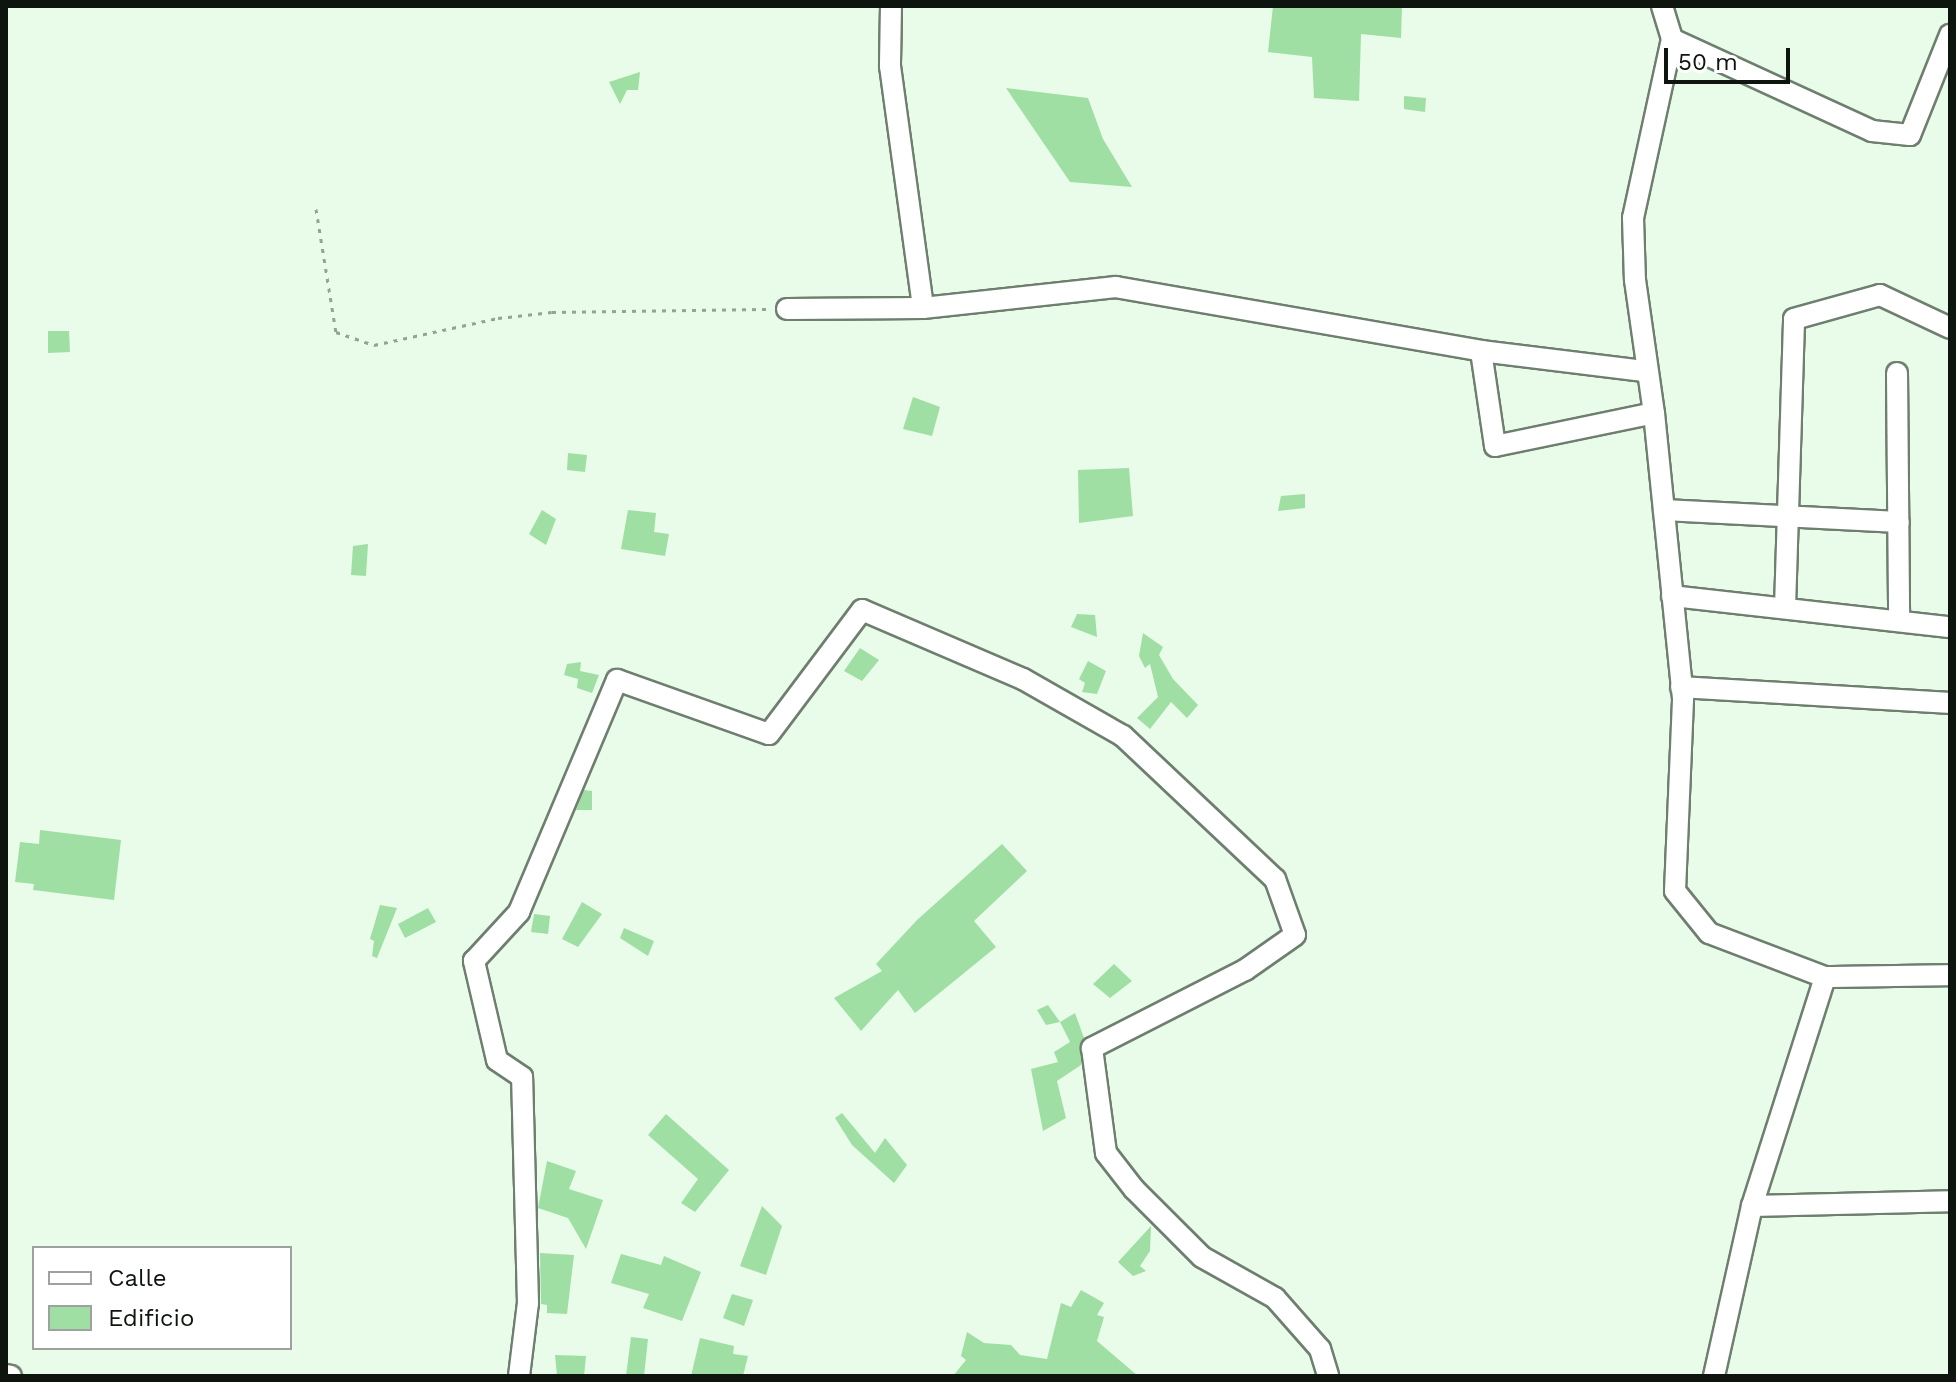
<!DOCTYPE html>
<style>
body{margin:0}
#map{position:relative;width:1956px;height:1382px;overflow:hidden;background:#e9fbe9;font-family:"Work Sans",sans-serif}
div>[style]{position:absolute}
.building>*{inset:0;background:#9fdfa3}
.path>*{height:3px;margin-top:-1.5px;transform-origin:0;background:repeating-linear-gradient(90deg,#95a295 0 4px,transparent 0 10px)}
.roads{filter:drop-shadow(2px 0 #6e7e6f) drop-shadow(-2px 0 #6e7e6f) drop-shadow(0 2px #6e7e6f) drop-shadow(0 -2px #6e7e6f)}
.minor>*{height:20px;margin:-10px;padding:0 10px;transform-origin:10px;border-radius:10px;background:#fff}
span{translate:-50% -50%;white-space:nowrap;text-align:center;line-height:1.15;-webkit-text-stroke:6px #fff;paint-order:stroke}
.frame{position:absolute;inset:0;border:8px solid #0e140e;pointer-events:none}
.legend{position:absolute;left:32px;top:1246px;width:260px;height:104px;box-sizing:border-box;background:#fff;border:2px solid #9fa19f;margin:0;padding:10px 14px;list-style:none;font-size:24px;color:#0e140e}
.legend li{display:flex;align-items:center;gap:16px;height:40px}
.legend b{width:40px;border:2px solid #9fa19f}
.scale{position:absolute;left:1664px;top:48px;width:126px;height:36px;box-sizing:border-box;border:4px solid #0e140e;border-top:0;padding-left:10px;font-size:24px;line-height:28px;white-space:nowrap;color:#0e140e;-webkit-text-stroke:6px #fff;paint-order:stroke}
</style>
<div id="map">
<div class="building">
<i style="clip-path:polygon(1273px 6px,1402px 6px,1401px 38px,1361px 34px,1359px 101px,1314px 98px,1312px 57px,1268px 52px)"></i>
<i style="clip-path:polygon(640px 72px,638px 90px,627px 90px,620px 104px,609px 82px)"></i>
<i style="clip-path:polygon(1006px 88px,1088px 98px,1103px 139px,1132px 187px,1070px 182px)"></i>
<i style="clip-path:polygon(1404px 96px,1426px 98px,1425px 112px,1404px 109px)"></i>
<i style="clip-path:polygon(48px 331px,69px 331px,70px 352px,48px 353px)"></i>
<i style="clip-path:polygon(913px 397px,940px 407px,932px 436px,903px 429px)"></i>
<i style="clip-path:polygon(568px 453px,587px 455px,585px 472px,567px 470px)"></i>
<i style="clip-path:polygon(1129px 468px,1133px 516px,1079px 523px,1078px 470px)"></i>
<i style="clip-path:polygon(1305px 494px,1305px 508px,1278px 511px,1281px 496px)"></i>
<i style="clip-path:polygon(542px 510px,556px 519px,546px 545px,529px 534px)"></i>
<i style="clip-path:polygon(628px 510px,656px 513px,654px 532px,669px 534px,665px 556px,621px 549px)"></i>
<i style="clip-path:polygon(368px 544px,366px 576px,351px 575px,353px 546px)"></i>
<i style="clip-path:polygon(1077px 614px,1095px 615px,1097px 637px,1071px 627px)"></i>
<i style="clip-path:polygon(1143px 633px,1163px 647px,1159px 655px,1173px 679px,1198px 705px,1187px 718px,1171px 702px,1150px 729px,1137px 718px,1158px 697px,1150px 664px,1145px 668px,1139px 656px)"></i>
<i style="clip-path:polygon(860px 648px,879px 660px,862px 681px,844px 671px)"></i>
<i style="clip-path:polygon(1088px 661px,1106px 671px,1097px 694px,1082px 692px,1085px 683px,1079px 679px)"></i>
<i style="clip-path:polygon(581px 662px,580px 671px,599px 675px,592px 693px,577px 688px,578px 679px,564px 675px,567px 664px)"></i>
<i style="clip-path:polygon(584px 790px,592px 791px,592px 810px,576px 810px)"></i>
<i style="clip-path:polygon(40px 830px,121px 840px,114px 900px,33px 890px,34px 884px,15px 882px,20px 842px,39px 844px)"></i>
<i style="clip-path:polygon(1002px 844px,1027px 871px,974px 921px,996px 947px,915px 1013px,898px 990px,861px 1031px,834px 998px,882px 971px,876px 964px,917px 920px)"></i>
<i style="clip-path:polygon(582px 902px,602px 914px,578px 947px,562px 939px)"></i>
<i style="clip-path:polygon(380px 905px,397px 908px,377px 958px,372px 956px,374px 941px,370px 939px)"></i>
<i style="clip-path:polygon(428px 908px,436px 922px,405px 938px,398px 924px)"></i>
<i style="clip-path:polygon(534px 914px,550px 916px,548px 934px,531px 932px)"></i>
<i style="clip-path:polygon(624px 928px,654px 941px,648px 956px,620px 938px)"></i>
<i style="clip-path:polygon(1114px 964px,1132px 981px,1110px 998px,1093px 984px)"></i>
<i style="clip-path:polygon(1048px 1005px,1060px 1022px,1046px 1025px,1037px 1010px)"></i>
<i style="clip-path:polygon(1075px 1013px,1084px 1038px,1081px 1065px,1057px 1081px,1066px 1118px,1043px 1131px,1031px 1069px,1058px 1062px,1054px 1052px,1070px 1042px,1060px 1022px)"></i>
<i style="clip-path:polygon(842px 1113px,875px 1153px,885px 1138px,907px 1165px,894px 1183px,852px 1145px,835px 1118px)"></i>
<i style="clip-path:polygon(666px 1114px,729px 1170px,695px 1212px,681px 1203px,698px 1179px,648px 1135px)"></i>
<i style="clip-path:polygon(547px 1161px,576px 1171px,569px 1189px,603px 1200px,586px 1249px,568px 1218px,538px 1208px)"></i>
<i style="clip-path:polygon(762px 1206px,782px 1226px,766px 1275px,740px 1266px)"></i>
<i style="clip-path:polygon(1151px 1226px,1150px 1251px,1140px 1266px,1146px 1271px,1133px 1276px,1118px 1262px)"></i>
<i style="clip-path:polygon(540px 1253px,574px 1255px,567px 1314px,547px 1313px,547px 1305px,541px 1304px)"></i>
<i style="clip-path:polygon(621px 1254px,661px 1265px,664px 1256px,701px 1272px,682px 1321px,643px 1308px,649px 1294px,611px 1283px)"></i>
<i style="clip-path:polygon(1081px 1290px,1104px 1303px,1097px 1315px,1104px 1317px,1097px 1341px,1138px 1376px,953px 1376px,966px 1360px,961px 1356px,967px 1332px,984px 1343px,1011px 1345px,1020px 1355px,1047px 1359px,1061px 1303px,1071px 1307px)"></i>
<i style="clip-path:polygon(732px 1294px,753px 1300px,744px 1326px,723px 1318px)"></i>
<i style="clip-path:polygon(631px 1337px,648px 1339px,644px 1376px,626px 1376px)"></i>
<i style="clip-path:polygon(700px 1338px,734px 1346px,733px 1354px,748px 1356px,743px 1376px,691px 1376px)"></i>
<i style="clip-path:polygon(555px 1355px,586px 1356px,584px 1376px,557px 1376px)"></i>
</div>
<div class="path">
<i style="left:316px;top:209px;width:125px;rotate:80.8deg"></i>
<i style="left:336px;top:332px;width:40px;rotate:18.9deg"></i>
<i style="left:374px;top:345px;width:127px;rotate:-12.3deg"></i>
<i style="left:498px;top:318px;width:54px;rotate:-6.3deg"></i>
<i style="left:552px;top:312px;width:217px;rotate:-0.8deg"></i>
</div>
<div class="roads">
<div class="minor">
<i style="left:891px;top:6px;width:60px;rotate:91deg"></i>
<i style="left:890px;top:66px;width:244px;rotate:82.2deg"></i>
<i style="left:1662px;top:6px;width:34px;rotate:73deg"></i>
<i style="left:1672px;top:39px;width:220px;rotate:24.7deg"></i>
<i style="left:1872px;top:131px;width:38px;rotate:6deg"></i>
<i style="left:1910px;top:135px;width:108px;rotate:-68.2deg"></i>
<i style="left:1672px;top:39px;width:183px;rotate:102.3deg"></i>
<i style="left:1633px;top:218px;width:62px;rotate:88.2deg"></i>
<i style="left:1635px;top:280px;width:134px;rotate:81.9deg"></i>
<i style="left:1654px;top:413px;width:288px;rotate:84.2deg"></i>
<i style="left:1683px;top:700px;width:191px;rotate:92.4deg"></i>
<i style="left:1675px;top:891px;width:54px;rotate:51deg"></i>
<i style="left:1709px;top:933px;width:124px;rotate:20.8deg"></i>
<i style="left:1825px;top:977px;width:125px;rotate:-0.9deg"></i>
<i style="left:787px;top:309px;width:136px;rotate:-0.4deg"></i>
<i style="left:923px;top:308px;width:194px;rotate:-6.2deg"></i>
<i style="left:1116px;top:287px;width:371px;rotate:9.9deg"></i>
<i style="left:1481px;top:351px;width:164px;rotate:7deg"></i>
<i style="left:1481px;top:351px;width:96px;rotate:81.6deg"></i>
<i style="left:1495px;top:446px;width:162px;rotate:-11.7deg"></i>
<i style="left:1897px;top:373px;width:248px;rotate:89.5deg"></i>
<i style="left:1664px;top:510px;width:235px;rotate:2.9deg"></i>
<i style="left:1672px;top:596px;width:280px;rotate:6.4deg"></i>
<i style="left:1785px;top:608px;width:289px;rotate:-88.2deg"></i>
<i style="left:1794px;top:319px;width:89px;rotate:-15.6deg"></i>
<i style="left:1880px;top:295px;width:77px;rotate:25.2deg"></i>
<i style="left:1681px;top:687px;width:269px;rotate:3.4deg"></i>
<i style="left:1752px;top:1206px;width:198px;rotate:-1.4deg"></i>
<i style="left:6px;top:1375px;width:5px;rotate:11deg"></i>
<i style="left:519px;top:1376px;width:74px;rotate:-83deg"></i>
<i style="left:528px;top:1303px;width:226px;rotate:-91.5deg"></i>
<i style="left:522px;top:1077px;width:30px;rotate:-146deg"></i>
<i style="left:497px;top:1060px;width:102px;rotate:-103.1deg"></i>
<i style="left:474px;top:961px;width:67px;rotate:-47.4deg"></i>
<i style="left:519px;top:912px;width:252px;rotate:-67.1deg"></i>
<i style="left:617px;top:680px;width:161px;rotate:19.6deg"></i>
<i style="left:769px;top:734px;width:155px;rotate:-53.1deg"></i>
<i style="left:862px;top:610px;width:175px;rotate:23.2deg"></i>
<i style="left:1023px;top:679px;width:115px;rotate:29.7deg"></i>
<i style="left:1123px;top:736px;width:209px;rotate:43.3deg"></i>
<i style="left:1275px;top:879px;width:59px;rotate:70.3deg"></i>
<i style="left:1295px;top:935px;width:61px;rotate:145deg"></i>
<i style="left:1245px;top:970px;width:172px;rotate:153deg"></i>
<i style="left:1092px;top:1048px;width:106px;rotate:82.4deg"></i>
<i style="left:1106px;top:1153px;width:46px;rotate:52.1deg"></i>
<i style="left:1134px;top:1189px;width:96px;rotate:45deg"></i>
<i style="left:1202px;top:1257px;width:84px;rotate:29.3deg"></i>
<i style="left:1275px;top:1298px;width:68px;rotate:48.6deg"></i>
<i style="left:1320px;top:1349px;width:28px;rotate:73deg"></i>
<i style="left:1714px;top:1376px;width:174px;rotate:-77.4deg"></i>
<i style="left:1752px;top:1206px;width:240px;rotate:-72.3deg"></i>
</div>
</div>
<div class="frame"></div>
<ul class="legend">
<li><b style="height:10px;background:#fff"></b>Calle</li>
<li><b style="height:22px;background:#9fdfa3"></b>Edificio</li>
</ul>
<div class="scale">50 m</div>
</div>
